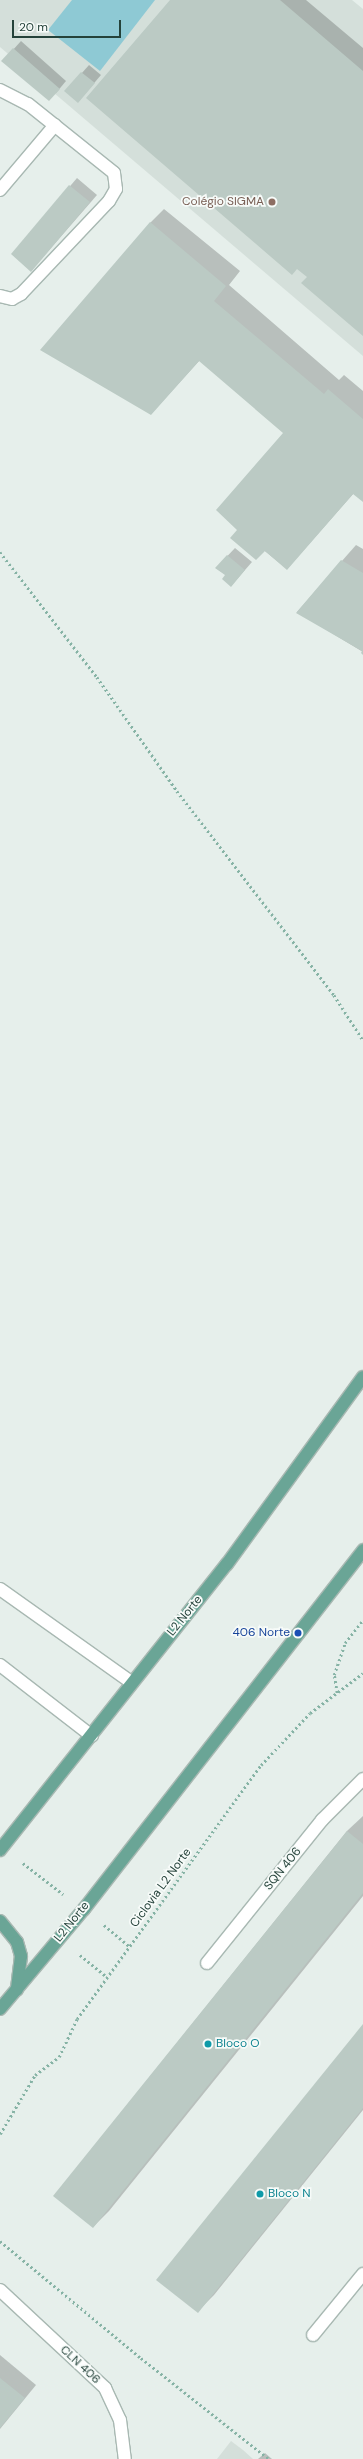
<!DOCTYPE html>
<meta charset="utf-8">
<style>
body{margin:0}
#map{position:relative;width:363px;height:2459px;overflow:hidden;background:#e6efeb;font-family:"DM Sans",sans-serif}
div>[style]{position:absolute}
.built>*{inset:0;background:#d4dfda}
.water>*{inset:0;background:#8ec9d4}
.shadow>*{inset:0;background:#0003}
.building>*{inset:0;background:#bbcac4}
.path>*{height:2.5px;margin-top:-1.25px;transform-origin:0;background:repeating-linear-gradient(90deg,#86b3a5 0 2px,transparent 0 5px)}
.roads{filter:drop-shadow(1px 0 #a8b8b2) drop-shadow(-1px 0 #a8b8b2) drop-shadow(0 1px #a8b8b2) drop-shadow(0 -1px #a8b8b2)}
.minor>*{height:12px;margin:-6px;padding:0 6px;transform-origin:6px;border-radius:6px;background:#fff}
.major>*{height:12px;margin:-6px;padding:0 6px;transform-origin:6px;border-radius:6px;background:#6aa596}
.dots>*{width:11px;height:11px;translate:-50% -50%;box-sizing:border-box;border:2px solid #f7fbf9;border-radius:50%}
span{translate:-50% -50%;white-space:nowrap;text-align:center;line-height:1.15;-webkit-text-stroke:3.5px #f7fbf9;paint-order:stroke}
.education-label{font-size:12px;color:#785e54}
.right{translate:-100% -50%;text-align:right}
.street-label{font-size:12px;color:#24423a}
.transit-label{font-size:12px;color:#164399}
.culture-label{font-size:12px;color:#0d838f}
.left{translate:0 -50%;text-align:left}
.scale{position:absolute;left:12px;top:20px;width:109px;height:18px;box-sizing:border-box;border:2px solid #24423a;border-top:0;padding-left:5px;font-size:12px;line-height:14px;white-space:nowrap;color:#24423a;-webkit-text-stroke:3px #f7fbf9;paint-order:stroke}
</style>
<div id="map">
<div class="built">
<i style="clip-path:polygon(0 0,352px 0,363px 9px,363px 356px,0 47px)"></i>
<i style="clip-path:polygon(231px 2441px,243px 2450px,253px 2459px,217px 2459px)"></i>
</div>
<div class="water">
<i style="clip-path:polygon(72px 0,155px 0,100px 71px,48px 30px)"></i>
</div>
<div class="shadow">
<i style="clip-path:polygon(171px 0,306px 0,363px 48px,363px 335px,308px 277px)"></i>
<i style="clip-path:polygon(21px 41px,66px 81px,56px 93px,3px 61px)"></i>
<i style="clip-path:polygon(89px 65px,101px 75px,78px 102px,66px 91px)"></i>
<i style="clip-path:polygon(77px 178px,97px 195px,31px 271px,12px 254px)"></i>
<i style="clip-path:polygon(164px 209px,240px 271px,229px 285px,339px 380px,344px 375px,363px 391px,363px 501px,354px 493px,287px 569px,239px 530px,284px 433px,200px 360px,151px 414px,149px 224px)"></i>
<i style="clip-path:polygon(356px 545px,363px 549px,363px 652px,297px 612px)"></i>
<i style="clip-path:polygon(235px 548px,252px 562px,231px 586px,226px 575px,216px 568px)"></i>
<i style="clip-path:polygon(363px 1816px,363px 1896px,109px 2211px,93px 2227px,54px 2196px,347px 1831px)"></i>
<i style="clip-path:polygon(363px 2025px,363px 2110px,214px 2295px,198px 2311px)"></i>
<i style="clip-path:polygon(0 2355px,36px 2385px,0 2429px)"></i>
<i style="clip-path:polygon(265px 2453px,272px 2459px,258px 2459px)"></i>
</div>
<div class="building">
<i style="clip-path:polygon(170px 0,280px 0,363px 71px,363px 336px,301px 283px,307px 277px,297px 269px,292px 275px,86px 98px)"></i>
<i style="clip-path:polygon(13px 48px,60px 89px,49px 101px,1px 61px)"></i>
<i style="clip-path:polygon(81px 72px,95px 83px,78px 103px,64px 91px)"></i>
<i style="clip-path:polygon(69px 185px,90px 202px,31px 272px,11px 254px)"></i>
<i style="clip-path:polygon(150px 222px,226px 286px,214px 301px,324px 394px,328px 389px,363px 419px,363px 502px,353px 494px,287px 570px,265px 551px,256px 560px,230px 538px,237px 530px,216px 510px,283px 433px,199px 361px,151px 415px,40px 350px)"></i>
<i style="clip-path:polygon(227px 555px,245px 570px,231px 587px,222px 579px,225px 575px,215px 568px)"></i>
<i style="clip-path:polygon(341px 560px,363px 573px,363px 655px,361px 653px,362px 651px,296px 613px)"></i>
<i style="clip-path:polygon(347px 1831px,363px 1844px,363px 1893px,93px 2228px,53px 2196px)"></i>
<i style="clip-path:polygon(363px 2024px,363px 2108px,198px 2313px,156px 2280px)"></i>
<i style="clip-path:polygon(0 2378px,25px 2398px,0 2428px)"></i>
</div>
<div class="path">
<i style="left:0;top:552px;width:158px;rotate:52.2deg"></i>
<i style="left:97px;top:677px;width:139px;rotate:54.9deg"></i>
<i style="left:177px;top:791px;width:257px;rotate:52.4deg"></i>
<i style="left:334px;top:995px;width:54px;rotate:57.2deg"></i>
<i style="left:337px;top:1693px;width:18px;rotate:-99deg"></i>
<i style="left:334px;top:1675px;width:34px;rotate:-71deg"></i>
<i style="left:345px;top:1643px;width:29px;rotate:-52deg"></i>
<i style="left:23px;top:1863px;width:51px;rotate:37.8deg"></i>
<i style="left:104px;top:1925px;width:33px;rotate:40deg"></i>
<i style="left:80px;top:1955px;width:35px;rotate:39deg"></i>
<i style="left:0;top:2134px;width:69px;rotate:-59.3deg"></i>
<i style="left:35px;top:2075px;width:30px;rotate:-37deg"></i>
<i style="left:59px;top:2057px;width:42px;rotate:-64.7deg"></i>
<i style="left:77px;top:2019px;width:314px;rotate:-54.1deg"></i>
<i style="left:261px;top:1765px;width:71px;rotate:-46.7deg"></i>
<i style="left:310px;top:1713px;width:66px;rotate:-37deg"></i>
<i style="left:0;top:2241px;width:183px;rotate:39.7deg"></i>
<i style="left:141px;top:2358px;width:163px;rotate:38.3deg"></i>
</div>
<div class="roads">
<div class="minor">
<i style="left:0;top:90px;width:31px;rotate:27deg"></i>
<i style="left:28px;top:104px;width:110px;rotate:38.7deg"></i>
<i style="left:114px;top:173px;width:16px;rotate:83deg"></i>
<i style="left:116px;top:189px;width:14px;rotate:120deg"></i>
<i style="left:109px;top:201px;width:128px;rotate:133.4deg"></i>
<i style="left:21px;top:294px;width:10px;rotate:151deg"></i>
<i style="left:12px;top:299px;width:12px;rotate:-166deg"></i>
<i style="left:0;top:190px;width:85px;rotate:-49.8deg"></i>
<i style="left:0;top:1589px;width:161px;rotate:35.4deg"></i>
<i style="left:0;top:1665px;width:116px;rotate:37.7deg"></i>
<i style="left:207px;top:1963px;width:184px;rotate:-51.2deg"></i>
<i style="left:322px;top:1820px;width:58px;rotate:-45deg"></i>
<i style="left:0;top:2290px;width:144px;rotate:43deg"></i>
<i style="left:105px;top:2388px;width:35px;rotate:65deg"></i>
<i style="left:120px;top:2420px;width:39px;rotate:83deg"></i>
<i style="left:313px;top:2335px;width:79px;rotate:-50.7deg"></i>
</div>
<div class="major">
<i style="left:0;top:1850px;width:365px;rotate:-51.6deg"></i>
<i style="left:227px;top:1564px;width:231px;rotate:-54deg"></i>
<i style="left:0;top:1921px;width:27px;rotate:51deg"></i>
<i style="left:17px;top:1942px;width:15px;rotate:74deg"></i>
<i style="left:21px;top:1956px;width:34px;rotate:97deg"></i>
<i style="left:0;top:2009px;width:131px;rotate:-50deg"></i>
<i style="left:84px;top:1909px;width:455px;rotate:-52.1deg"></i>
</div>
</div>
<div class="dots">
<i style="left:272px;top:202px;background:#8d6e63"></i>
<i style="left:298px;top:1633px;background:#1a4fb4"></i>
<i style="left:208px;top:2044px;background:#0f9aa8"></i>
<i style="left:260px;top:2194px;background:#0f9aa8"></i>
</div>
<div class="education-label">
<span class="right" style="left:264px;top:202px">Colégio SIGMA</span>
</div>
<div class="street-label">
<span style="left:185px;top:1616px;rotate:-51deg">L2 Norte</span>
<span style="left:283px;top:1869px;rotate:-51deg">SQN 406</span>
<span style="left:161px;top:1888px;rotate:-54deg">Ciclovia L2 Norte</span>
<span style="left:72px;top:1922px;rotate:-51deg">L2 Norte</span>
<span style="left:80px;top:2365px;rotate:43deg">CLN 406</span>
</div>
<div class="transit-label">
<span class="right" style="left:290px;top:1633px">406 Norte</span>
</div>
<div class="culture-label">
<span class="left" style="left:216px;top:2044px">Bloco O</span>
<span class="left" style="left:268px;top:2194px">Bloco N</span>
</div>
<div class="scale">20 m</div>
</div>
